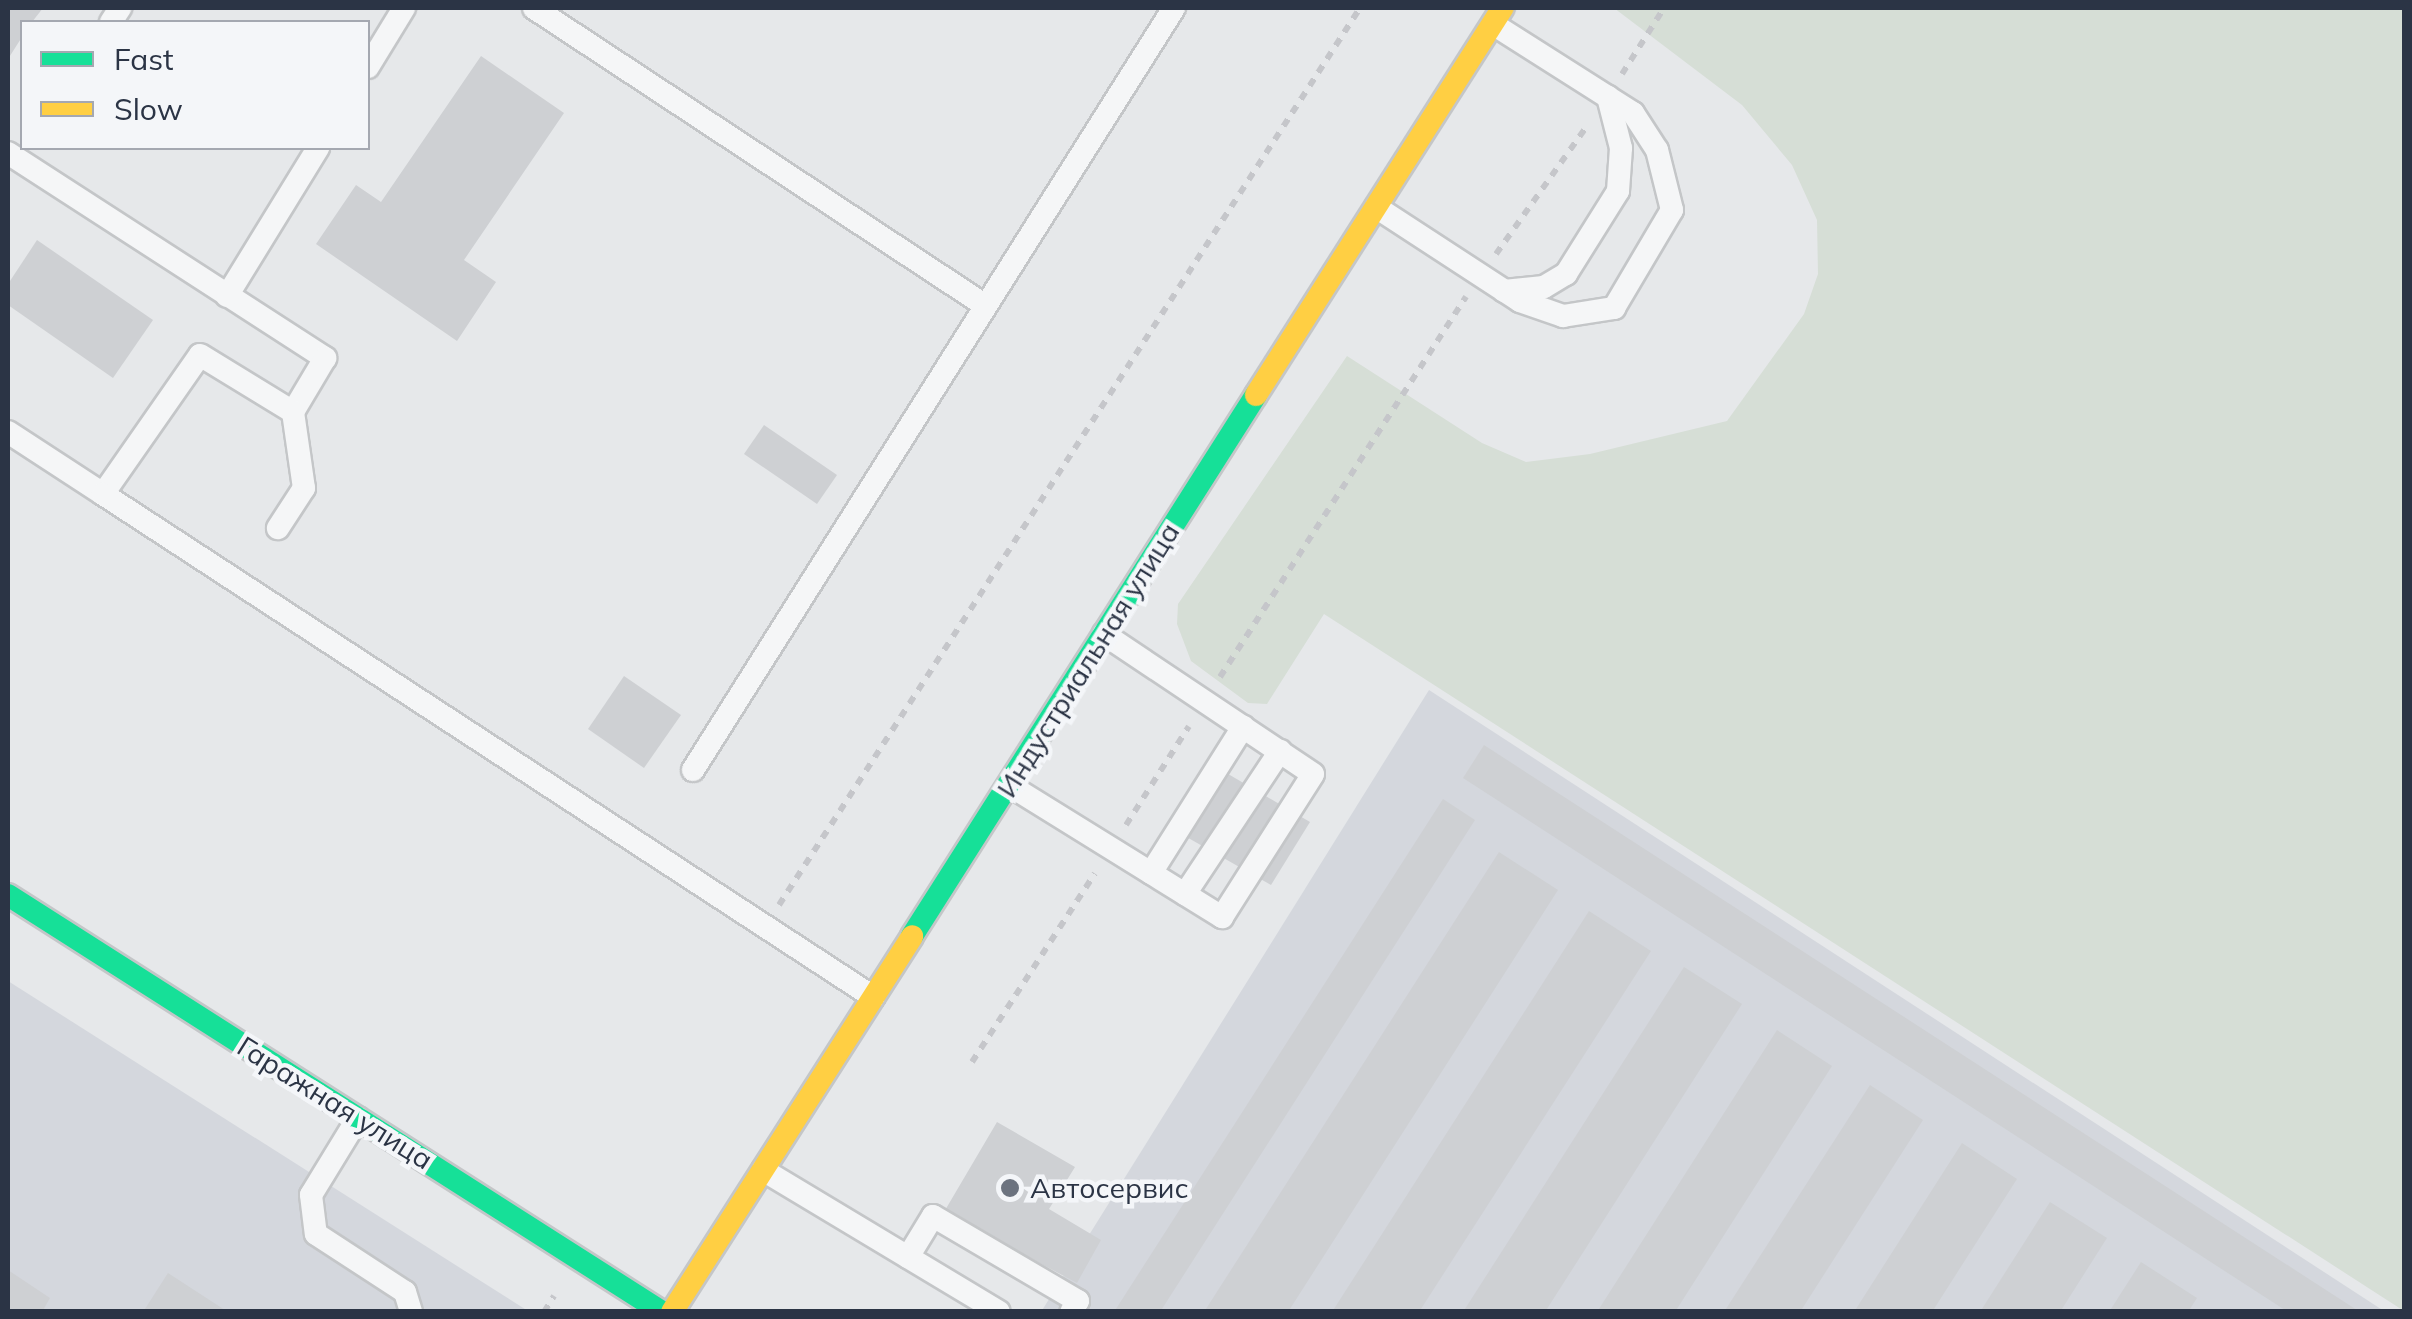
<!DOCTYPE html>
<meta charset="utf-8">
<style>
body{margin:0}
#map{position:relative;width:2412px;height:1319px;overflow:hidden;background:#e6e8ea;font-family:Mulish,sans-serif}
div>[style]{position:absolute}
.built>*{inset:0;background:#d4d7dd}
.green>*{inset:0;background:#d6ded6}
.building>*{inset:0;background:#ced0d3}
.path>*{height:6px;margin-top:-3px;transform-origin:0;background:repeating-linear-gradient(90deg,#c5c6ca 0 8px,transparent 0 16px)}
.roads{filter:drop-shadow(2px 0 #c4c6c8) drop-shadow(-2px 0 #c4c6c8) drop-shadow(0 2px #c4c6c8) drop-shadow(0 -2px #c4c6c8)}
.lane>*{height:22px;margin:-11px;padding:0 11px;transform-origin:11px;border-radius:11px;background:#f5f6f7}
.fast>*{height:22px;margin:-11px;padding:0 11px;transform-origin:11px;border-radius:11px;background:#16e098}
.slow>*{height:22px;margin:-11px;padding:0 11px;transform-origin:11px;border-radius:11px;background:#ffcf43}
.dots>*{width:28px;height:28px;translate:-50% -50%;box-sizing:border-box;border:5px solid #f4f6f9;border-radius:50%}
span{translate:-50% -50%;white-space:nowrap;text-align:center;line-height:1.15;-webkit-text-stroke:9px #f4f6f9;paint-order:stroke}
.street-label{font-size:28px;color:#2b3445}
.poi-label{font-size:28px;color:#2b3445}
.left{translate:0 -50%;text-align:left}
.frame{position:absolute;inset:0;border:10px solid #2b3445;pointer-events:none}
.legend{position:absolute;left:20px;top:20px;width:350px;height:130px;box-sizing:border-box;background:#f4f6f9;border:2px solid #a4a8b1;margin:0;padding:12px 18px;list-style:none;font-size:30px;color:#2b3445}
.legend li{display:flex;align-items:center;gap:20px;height:50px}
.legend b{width:50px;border:2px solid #a4a8b1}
</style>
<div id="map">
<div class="built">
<i style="clip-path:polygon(1429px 690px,2384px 1311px,1041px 1312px)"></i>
<i style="clip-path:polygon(8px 981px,528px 1311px,8px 1311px)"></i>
</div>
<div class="green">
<i style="clip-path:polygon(1614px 8px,2404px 8px,2404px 1311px,1324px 614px,1267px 704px,1248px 703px,1191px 661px,1177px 624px,1178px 604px,1347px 356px,1482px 443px,1526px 462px,1590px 454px,1727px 421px,1804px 314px,1818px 274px,1817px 220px,1792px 165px,1742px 105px)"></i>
</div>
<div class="building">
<i style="clip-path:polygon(8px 8px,43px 8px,32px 22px,22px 22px,22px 37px,8px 59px)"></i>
<i style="clip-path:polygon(481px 56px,564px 113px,464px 260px,496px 282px,457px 341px,316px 244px,356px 185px,381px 202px)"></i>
<i style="clip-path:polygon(37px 240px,153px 320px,113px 378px,8px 305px,8px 284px)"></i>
<i style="clip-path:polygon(764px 425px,837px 475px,817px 504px,744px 454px)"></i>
<i style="clip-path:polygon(624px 676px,681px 715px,644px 768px,588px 729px)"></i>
<i style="clip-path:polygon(1484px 745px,2360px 1312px,2288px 1312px,1463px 778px)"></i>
<i style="clip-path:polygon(1206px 761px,1310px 822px,1271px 885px,1169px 827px)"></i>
<i style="clip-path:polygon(1443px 799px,1475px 820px,1160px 1312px,1114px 1312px)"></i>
<i style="clip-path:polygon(1499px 852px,1558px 890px,1288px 1312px,1204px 1312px)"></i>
<i style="clip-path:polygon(1589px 911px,1651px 951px,1419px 1312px,1332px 1312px)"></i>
<i style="clip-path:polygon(1684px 967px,1742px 1004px,1545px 1312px,1463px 1312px)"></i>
<i style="clip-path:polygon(1777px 1030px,1832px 1066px,1675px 1312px,1597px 1312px)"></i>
<i style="clip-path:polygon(1870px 1085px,1923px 1120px,1800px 1312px,1724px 1312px)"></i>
<i style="clip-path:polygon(997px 1122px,1075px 1167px,1049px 1209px,1101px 1240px,1077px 1283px,944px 1212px)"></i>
<i style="clip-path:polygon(1962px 1143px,2017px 1179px,1932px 1312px,1854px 1312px)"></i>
<i style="clip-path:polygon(2050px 1202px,2107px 1238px,2060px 1312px,1980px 1312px)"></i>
<i style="clip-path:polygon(2141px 1262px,2197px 1298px,2188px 1312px,2109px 1312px)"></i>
<i style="clip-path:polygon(8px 1270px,50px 1298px,42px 1312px,8px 1312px)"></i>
<i style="clip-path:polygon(168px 1273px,228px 1312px,143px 1312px)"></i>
</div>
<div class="path">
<i style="left:1622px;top:74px;width:78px;rotate:-57.5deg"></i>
<i style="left:1496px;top:254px;width:157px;rotate:-54.6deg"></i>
<i style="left:1220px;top:677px;width:453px;rotate:-57.1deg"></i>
<i style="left:1126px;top:825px;width:117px;rotate:-57.5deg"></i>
<i style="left:779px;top:905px;width:1069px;rotate:-57.07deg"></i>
<i style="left:972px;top:1062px;width:225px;rotate:-56.9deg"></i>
<i style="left:544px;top:1312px;width:19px;rotate:-58deg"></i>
</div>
<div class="roads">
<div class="lane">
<i style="left:534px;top:8px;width:541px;rotate:33.4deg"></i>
<i style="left:111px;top:22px;width:17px;rotate:-57deg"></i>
<i style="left:368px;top:67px;width:69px;rotate:-58.6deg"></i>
<i style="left:8px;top:153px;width:378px;rotate:32.9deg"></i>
<i style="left:325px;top:358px;width:63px;rotate:120.7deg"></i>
<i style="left:1376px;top:207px;width:172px;rotate:33.1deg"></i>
<i style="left:1520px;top:301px;width:46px;rotate:19.2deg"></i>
<i style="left:1563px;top:316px;width:52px;rotate:-8.9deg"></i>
<i style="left:1614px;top:308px;width:114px;rotate:-59.4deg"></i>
<i style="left:1672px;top:210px;width:62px;rotate:-104deg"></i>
<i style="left:1657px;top:150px;width:44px;rotate:-123deg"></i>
<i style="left:1633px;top:113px;width:166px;rotate:-147.6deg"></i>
<i style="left:1504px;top:291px;width:40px;rotate:-5.7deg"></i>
<i style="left:1544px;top:287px;width:26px;rotate:-31deg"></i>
<i style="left:1566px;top:274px;width:98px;rotate:-57.9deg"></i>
<i style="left:1618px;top:191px;width:43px;rotate:-86deg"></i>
<i style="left:1621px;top:148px;width:53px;rotate:-104.3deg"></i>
<i style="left:227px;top:296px;width:174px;rotate:-58.4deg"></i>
<i style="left:8px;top:432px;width:113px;rotate:33.1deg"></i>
<i style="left:103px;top:494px;width:169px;rotate:-55.1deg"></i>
<i style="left:200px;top:355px;width:109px;rotate:31.5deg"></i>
<i style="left:293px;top:412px;width:77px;rotate:81.8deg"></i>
<i style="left:304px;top:488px;width:48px;rotate:123deg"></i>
<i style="left:103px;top:494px;width:920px;rotate:33.15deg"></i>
<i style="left:693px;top:770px;width:901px;rotate:-57.74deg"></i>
<i style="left:1009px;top:785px;width:251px;rotate:31.8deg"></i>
<i style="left:1222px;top:917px;width:169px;rotate:-57.5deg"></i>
<i style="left:1313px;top:774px;width:252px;rotate:-146.2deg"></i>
<i style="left:1151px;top:873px;width:173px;rotate:-57.8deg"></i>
<i style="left:1185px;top:894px;width:172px;rotate:-56.4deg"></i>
<i style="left:358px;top:1118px;width:90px;rotate:121.4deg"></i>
<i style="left:311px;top:1195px;width:39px;rotate:83deg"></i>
<i style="left:316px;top:1234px;width:106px;rotate:33.1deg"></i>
<i style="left:405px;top:1292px;width:21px;rotate:73deg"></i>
<i style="left:763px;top:1170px;width:275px;rotate:31deg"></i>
<i style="left:908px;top:1257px;width:48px;rotate:-58.6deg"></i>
<i style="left:933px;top:1216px;width:168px;rotate:30.4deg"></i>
<i style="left:1078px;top:1301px;width:13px;rotate:122deg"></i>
</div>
<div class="fast">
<i style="left:8px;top:895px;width:776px;rotate:32.52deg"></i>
<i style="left:912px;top:936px;width:641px;rotate:-57.55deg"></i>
</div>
<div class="slow">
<i style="left:1256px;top:395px;width:459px;rotate:-57.5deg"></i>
<i style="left:672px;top:1312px;width:446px;rotate:-57.4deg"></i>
</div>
</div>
<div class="dots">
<i style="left:1010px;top:1188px;background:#6c737f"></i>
</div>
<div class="street-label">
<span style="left:1088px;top:660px;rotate:-58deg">Индустриальная улица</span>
<span style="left:335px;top:1103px;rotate:32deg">Гаражная улица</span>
</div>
<div class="poi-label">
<span class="left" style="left:1030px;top:1188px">Автосервис</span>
</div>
<div class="frame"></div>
<ul class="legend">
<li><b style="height:12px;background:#16e098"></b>Fast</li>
<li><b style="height:12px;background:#ffcf43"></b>Slow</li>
</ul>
</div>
